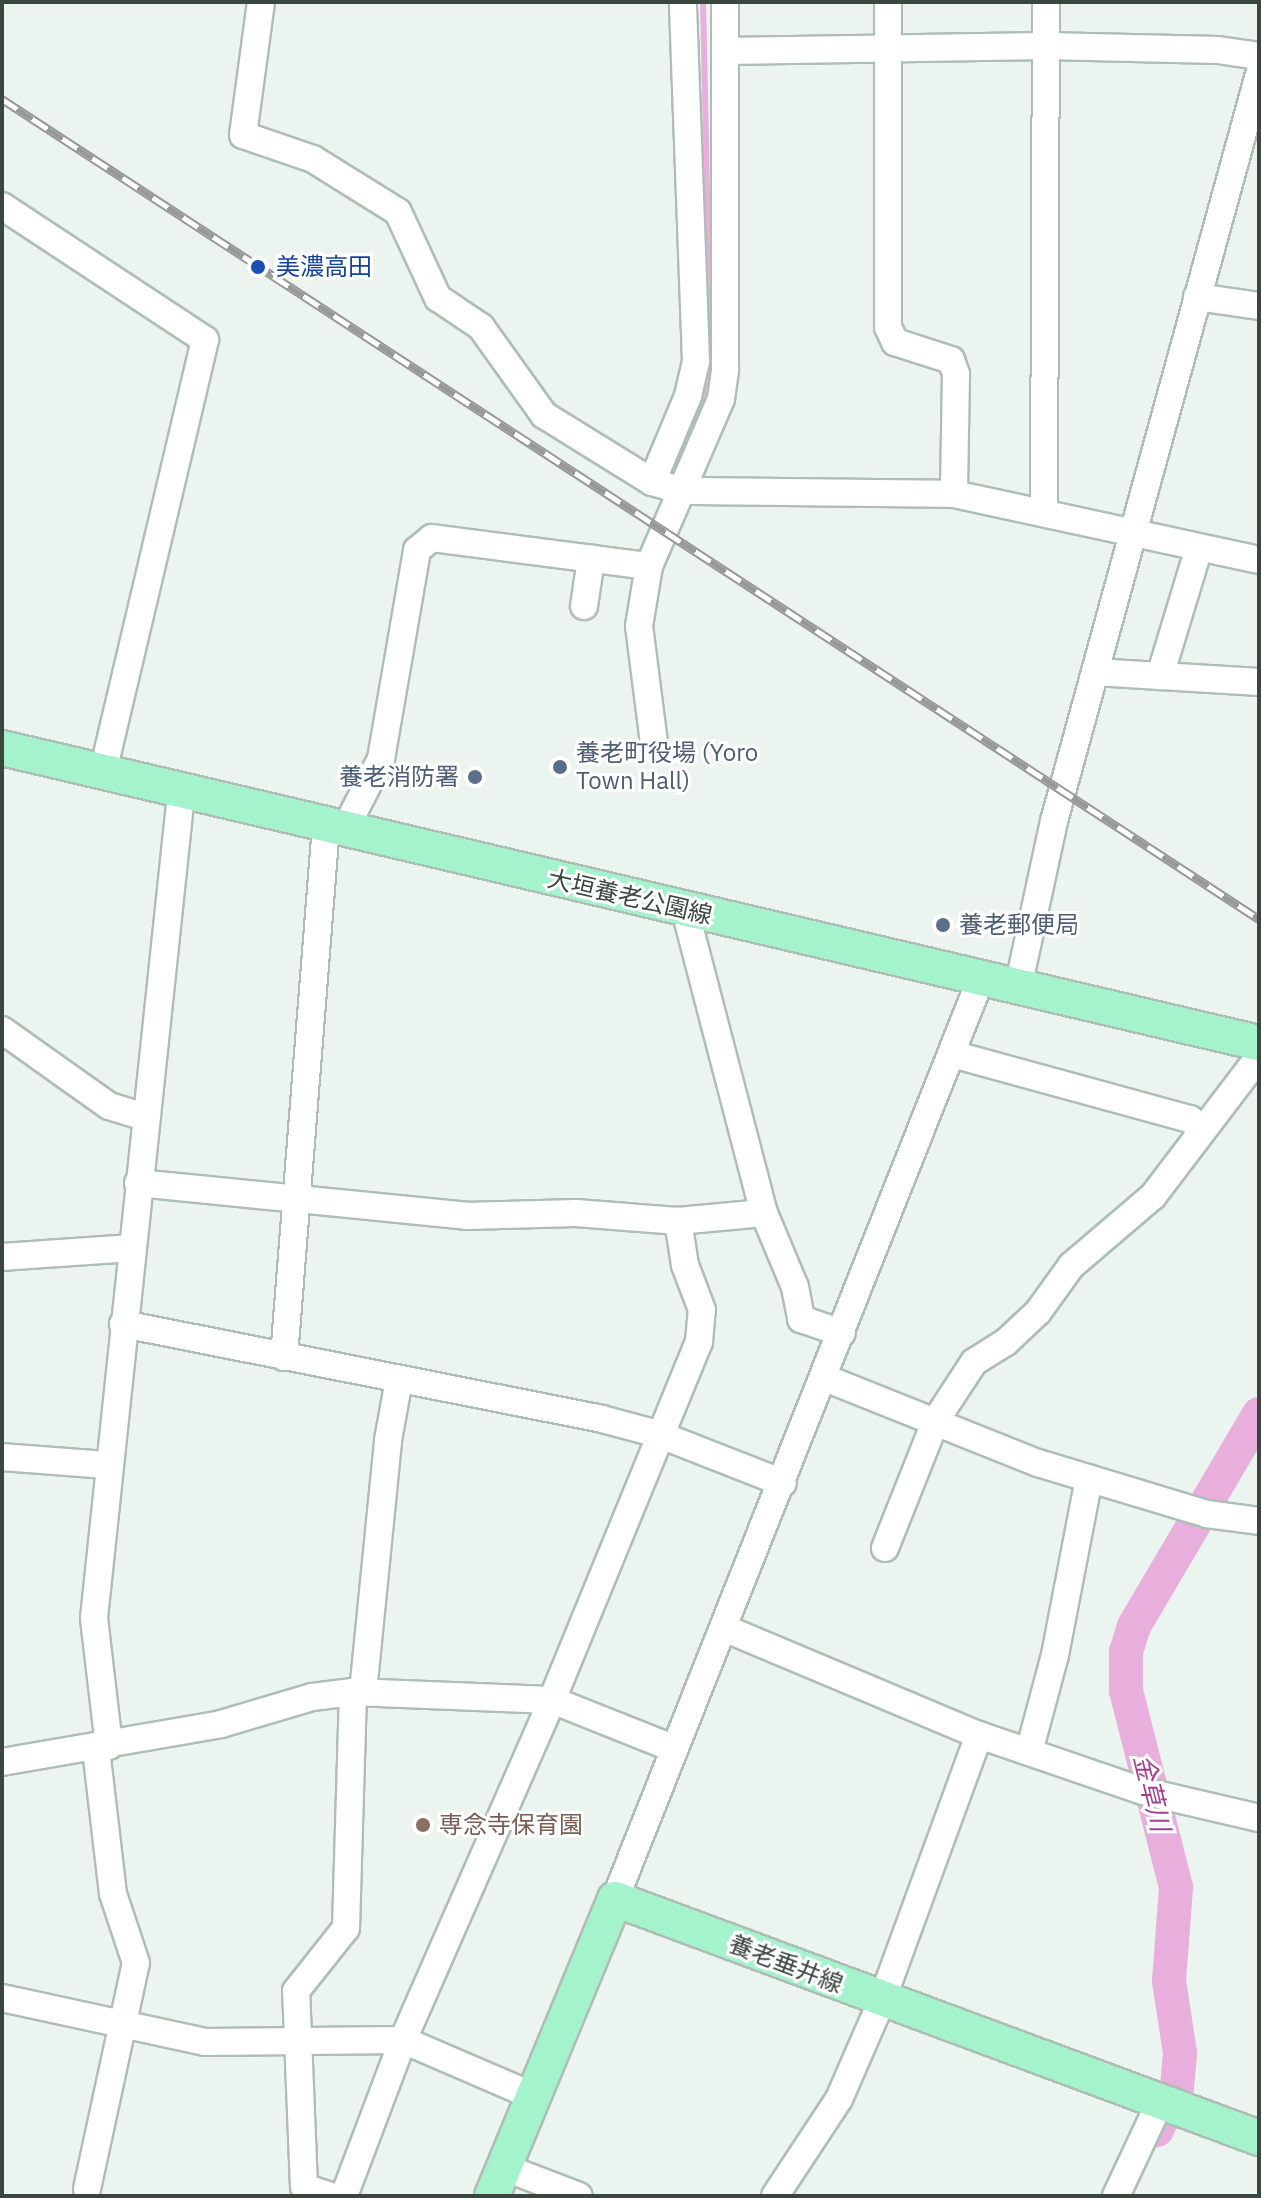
<!DOCTYPE html>
<meta charset="utf-8">
<style>
body{margin:0}
#map{position:relative;width:1261px;height:2198px;overflow:hidden;background:#ebf4ef;font-family:"IBM Plex Sans","Noto Sans JP",sans-serif}
div>[style]{position:absolute}
.stream>*{height:6px;margin:-3px;padding:0 3px;transform-origin:3px;border-radius:3px;background:#e8afdd}
.river>*{height:34px;margin:-17px;padding:0 17px;transform-origin:17px;border-radius:17px;background:#e8afdd}
.roads{filter:drop-shadow(2px 0 #afbeb5) drop-shadow(-2px 0 #afbeb5) drop-shadow(0 2px #afbeb5) drop-shadow(0 -2px #afbeb5)}
.minor>*{height:26px;margin:-13px;padding:0 13px;transform-origin:13px;border-radius:13px;background:#fff}
.major>*{height:34px;margin:-17px;padding:0 17px;transform-origin:17px;border-radius:17px;background:#a5f3cc}
.rail>*{height:9px;margin-top:-4.5px;transform-origin:0;background:repeating-linear-gradient(90deg,#fff 0 18px,#989898 0 36px);box-sizing:border-box;border-block:2px solid #989898}
.dots>*{width:22px;height:22px;translate:-50% -50%;box-sizing:border-box;border:4px solid #fff;border-radius:50%}
span{translate:-50% -50%;white-space:nowrap;text-align:center;line-height:1.15;-webkit-text-stroke:6px #fff;paint-order:stroke}
.transit-label{font-size:24px;color:#164399}
.left{translate:0 -50%;text-align:left}
.service-label{font-size:24px;color:#4e5e75}
.right{translate:-100% -50%;text-align:right}
.street-label{font-size:24px;color:#3a473f}
.education-label{font-size:24px;color:#785e54}
.water-label{font-size:26px;color:#a73f91;font-style:italic}
.frame{position:absolute;inset:0;border:4px solid #3a473f;pointer-events:none}
</style>
<div id="map">
<div class="stream">
<i style="left:671px;top:481px;width:108px;rotate:-68.2deg"></i>
<i style="left:711px;top:381px;width:379px;rotate:-91.2deg"></i>
</div>
<div class="river">
<i style="left:1157px;top:2130px;width:47px;rotate:-65.1deg"></i>
<i style="left:1177px;top:2087px;width:34px;rotate:-85deg"></i>
<i style="left:1180px;top:2053px;width:73px;rotate:-98.7deg"></i>
<i style="left:1169px;top:1981px;width:94px;rotate:-85.7deg"></i>
<i style="left:1176px;top:1887px;width:202px;rotate:-104.3deg"></i>
<i style="left:1126px;top:1691px;width:39px;rotate:-90deg"></i>
<i style="left:1126px;top:1652px;width:27px;rotate:-73deg"></i>
<i style="left:1134px;top:1626px;width:246px;rotate:-59.5deg"></i>
</div>
<div class="roads">
<div class="minor">
<i style="left:261px;top:2px;width:134px;rotate:97.7deg"></i>
<i style="left:243px;top:135px;width:74px;rotate:18.9deg"></i>
<i style="left:313px;top:159px;width:100px;rotate:31.9deg"></i>
<i style="left:398px;top:212px;width:95px;rotate:65.1deg"></i>
<i style="left:438px;top:298px;width:52px;rotate:34deg"></i>
<i style="left:481px;top:327px;width:108px;rotate:54.4deg"></i>
<i style="left:544px;top:415px;width:127px;rotate:31.8deg"></i>
<i style="left:652px;top:482px;width:32px;rotate:16deg"></i>
<i style="left:683px;top:491px;width:271px;rotate:0.6deg"></i>
<i style="left:954px;top:494px;width:312px;rotate:12.2deg"></i>
<i style="left:888px;top:2px;width:325px;rotate:90deg"></i>
<i style="left:888px;top:327px;width:17px;rotate:65deg"></i>
<i style="left:895px;top:342px;width:59px;rotate:17.8deg"></i>
<i style="left:951px;top:360px;width:15px;rotate:70deg"></i>
<i style="left:956px;top:374px;width:120px;rotate:91deg"></i>
<i style="left:726px;top:51px;width:320px;rotate:-0.9deg"></i>
<i style="left:1046px;top:46px;width:172px;rotate:1.3deg"></i>
<i style="left:1218px;top:50px;width:41px;rotate:8.3deg"></i>
<i style="left:2px;top:206px;width:243px;rotate:33.4deg"></i>
<i style="left:205px;top:340px;width:445px;rotate:103.3deg"></i>
<i style="left:1197px;top:297px;width:63px;rotate:8.3deg"></i>
<i style="left:652px;top:482px;width:93px;rotate:-67.3deg"></i>
<i style="left:688px;top:396px;width:36px;rotate:-77deg"></i>
<i style="left:696px;top:361px;width:359px;rotate:-92.1deg"></i>
<i style="left:1044px;top:513px;width:511px;rotate:-89.78deg"></i>
<i style="left:584px;top:606px;width:48px;rotate:-81.5deg"></i>
<i style="left:1095px;top:672px;width:164px;rotate:3.5deg"></i>
<i style="left:1160px;top:676px;width:134px;rotate:-73.1deg"></i>
<i style="left:654px;top:743px;width:118px;rotate:-97.3deg"></i>
<i style="left:639px;top:626px;width:61px;rotate:-80.5deg"></i>
<i style="left:649px;top:566px;width:182px;rotate:-66.7deg"></i>
<i style="left:721px;top:399px;width:30px;rotate:-82deg"></i>
<i style="left:725px;top:369px;width:367px;rotate:-90deg"></i>
<i style="left:345px;top:829px;width:79px;rotate:-62.8deg"></i>
<i style="left:381px;top:759px;width:212px;rotate:-80.2deg"></i>
<i style="left:417px;top:550px;width:19px;rotate:-39deg"></i>
<i style="left:432px;top:538px;width:219px;rotate:7.4deg"></i>
<i style="left:685px;top:910px;width:313px;rotate:75.4deg"></i>
<i style="left:764px;top:1213px;width:80px;rotate:67.3deg"></i>
<i style="left:795px;top:1287px;width:33px;rotate:79deg"></i>
<i style="left:801px;top:1319px;width:43px;rotate:18.9deg"></i>
<i style="left:1019px;top:983px;width:166px;rotate:-77.8deg"></i>
<i style="left:1054px;top:821px;width:775px;rotate:-74.65deg"></i>
<i style="left:2px;top:1030px;width:131px;rotate:35.4deg"></i>
<i style="left:109px;top:1106px;width:39px;rotate:17deg"></i>
<i style="left:952px;top:1054px;width:247px;rotate:15.3deg"></i>
<i style="left:1190px;top:1119px;width:14px;rotate:45deg"></i>
<i style="left:138px;top:1183px;width:330px;rotate:5.7deg"></i>
<i style="left:466px;top:1216px;width:110px;rotate:-1.6deg"></i>
<i style="left:576px;top:1213px;width:102px;rotate:4.5deg"></i>
<i style="left:678px;top:1221px;width:86px;rotate:-5.3deg"></i>
<i style="left:2px;top:1257px;width:128px;rotate:-4deg"></i>
<i style="left:123px;top:1324px;width:488px;rotate:11.2deg"></i>
<i style="left:602px;top:1419px;width:58px;rotate:15deg"></i>
<i style="left:658px;top:1434px;width:134px;rotate:21.4deg"></i>
<i style="left:284px;top:1357px;width:533px;rotate:-85.48deg"></i>
<i style="left:825px;top:1378px;width:229px;rotate:21.8deg"></i>
<i style="left:1038px;top:1463px;width:177px;rotate:16.8deg"></i>
<i style="left:1207px;top:1514px;width:52px;rotate:7.7deg"></i>
<i style="left:2px;top:1457px;width:105px;rotate:4.4deg"></i>
<i style="left:885px;top:1548px;width:138px;rotate:-68.3deg"></i>
<i style="left:936px;top:1420px;width:69px;rotate:-56.8deg"></i>
<i style="left:974px;top:1362px;width:38px;rotate:-32deg"></i>
<i style="left:1006px;top:1342px;width:44px;rotate:-43.2deg"></i>
<i style="left:1038px;top:1312px;width:57px;rotate:-54.3deg"></i>
<i style="left:1071px;top:1266px;width:108px;rotate:-40.5deg"></i>
<i style="left:1153px;top:1196px;width:175px;rotate:-52.7deg"></i>
<i style="left:724px;top:1628px;width:277px;rotate:22.8deg"></i>
<i style="left:979px;top:1735px;width:173px;rotate:18.9deg"></i>
<i style="left:1143px;top:1791px;width:119px;rotate:13.1deg"></i>
<i style="left:363px;top:1692px;width:253px;rotate:-84.3deg"></i>
<i style="left:388px;top:1440px;width:61px;rotate:-79.6deg"></i>
<i style="left:109px;top:1746px;width:129px;rotate:-96.7deg"></i>
<i style="left:94px;top:1618px;width:829px;rotate:-83.97deg"></i>
<i style="left:1029px;top:1752px;width:100px;rotate:-75deg"></i>
<i style="left:1055px;top:1655px;width:180px;rotate:-79.1deg"></i>
<i style="left:2px;top:1762px;width:222px;rotate:-9.8deg"></i>
<i style="left:221px;top:1724px;width:95px;rotate:-16.5deg"></i>
<i style="left:312px;top:1697px;width:41px;rotate:-7deg"></i>
<i style="left:353px;top:1692px;width:199px;rotate:2.3deg"></i>
<i style="left:552px;top:1700px;width:132px;rotate:21.7deg"></i>
<i style="left:615px;top:1899px;width:993px;rotate:-68.32deg"></i>
<i style="left:2px;top:1998px;width:208px;rotate:12.2deg"></i>
<i style="left:205px;top:2042px;width:198px;rotate:-0.6deg"></i>
<i style="left:403px;top:2040px;width:142px;rotate:23.3deg"></i>
<i style="left:503px;top:2167px;width:81px;rotate:20.9deg"></i>
<i style="left:87px;top:2189px;width:231px;rotate:-77.8deg"></i>
<i style="left:136px;top:1963px;width:73px;rotate:-108.4deg"></i>
<i style="left:113px;top:1894px;width:146px;rotate:-96.7deg"></i>
<i style="left:331px;top:2196px;width:28px;rotate:-162deg"></i>
<i style="left:304px;top:2187px;width:196px;rotate:-92.3deg"></i>
<i style="left:296px;top:1991px;width:80px;rotate:-51.6deg"></i>
<i style="left:346px;top:1928px;width:236px;rotate:-88.3deg"></i>
<i style="left:344px;top:2196px;width:167px;rotate:-69.3deg"></i>
<i style="left:403px;top:2040px;width:371px;rotate:-66.3deg"></i>
<i style="left:552px;top:1700px;width:387px;rotate:-67.7deg"></i>
<i style="left:699px;top:1342px;width:32px;rotate:-85deg"></i>
<i style="left:702px;top:1310px;width:48px;rotate:-110.7deg"></i>
<i style="left:685px;top:1265px;width:45px;rotate:-99deg"></i>
<i style="left:775px;top:2196px;width:116px;rotate:-56.6deg"></i>
<i style="left:839px;top:2099px;width:108px;rotate:-66.5deg"></i>
<i style="left:882px;top:2000px;width:282px;rotate:-69.9deg"></i>
<i style="left:1116px;top:2196px;width:104px;rotate:-64.9deg"></i>
</div>
<div class="major">
<i style="left:2px;top:748px;width:1291px;rotate:13.21deg"></i>
<i style="left:492px;top:2196px;width:321px;rotate:-67.5deg"></i>
<i style="left:615px;top:1899px;width:687px;rotate:20.36deg"></i>
</div>
</div>
<div class="rail">
<i style="left:2px;top:99px;width:1501px;rotate:33.12deg"></i>
</div>
<div class="dots">
<i style="left:258px;top:267px;background:#1a4fb4"></i>
<i style="left:560px;top:767px;background:#5c6f8a"></i>
<i style="left:475px;top:777px;background:#5c6f8a"></i>
<i style="left:943px;top:925px;background:#5c6f8a"></i>
<i style="left:423px;top:1825px;background:#8d6e63"></i>
</div>
<div class="transit-label">
<span class="left" style="left:276px;top:267px">美濃高田</span>
</div>
<div class="service-label">
<span class="left" style="left:576px;top:767px">養老町役場 (Yoro<br>Town Hall)</span>
<span class="right" style="left:459px;top:777px">養老消防署</span>
<span class="left" style="left:959px;top:925px">養老郵便局</span>
</div>
<div class="street-label">
<span style="left:630px;top:897px;rotate:13deg">大垣養老公園線</span>
<span style="left:786px;top:1964px;rotate:21deg">養老垂井線</span>
</div>
<div class="education-label">
<span class="left" style="left:439px;top:1825px">専念寺保育園</span>
</div>
<div class="water-label">
<span style="left:1152px;top:1793px;rotate:76deg">金草川</span>
</div>
<div class="frame"></div>
</div>
